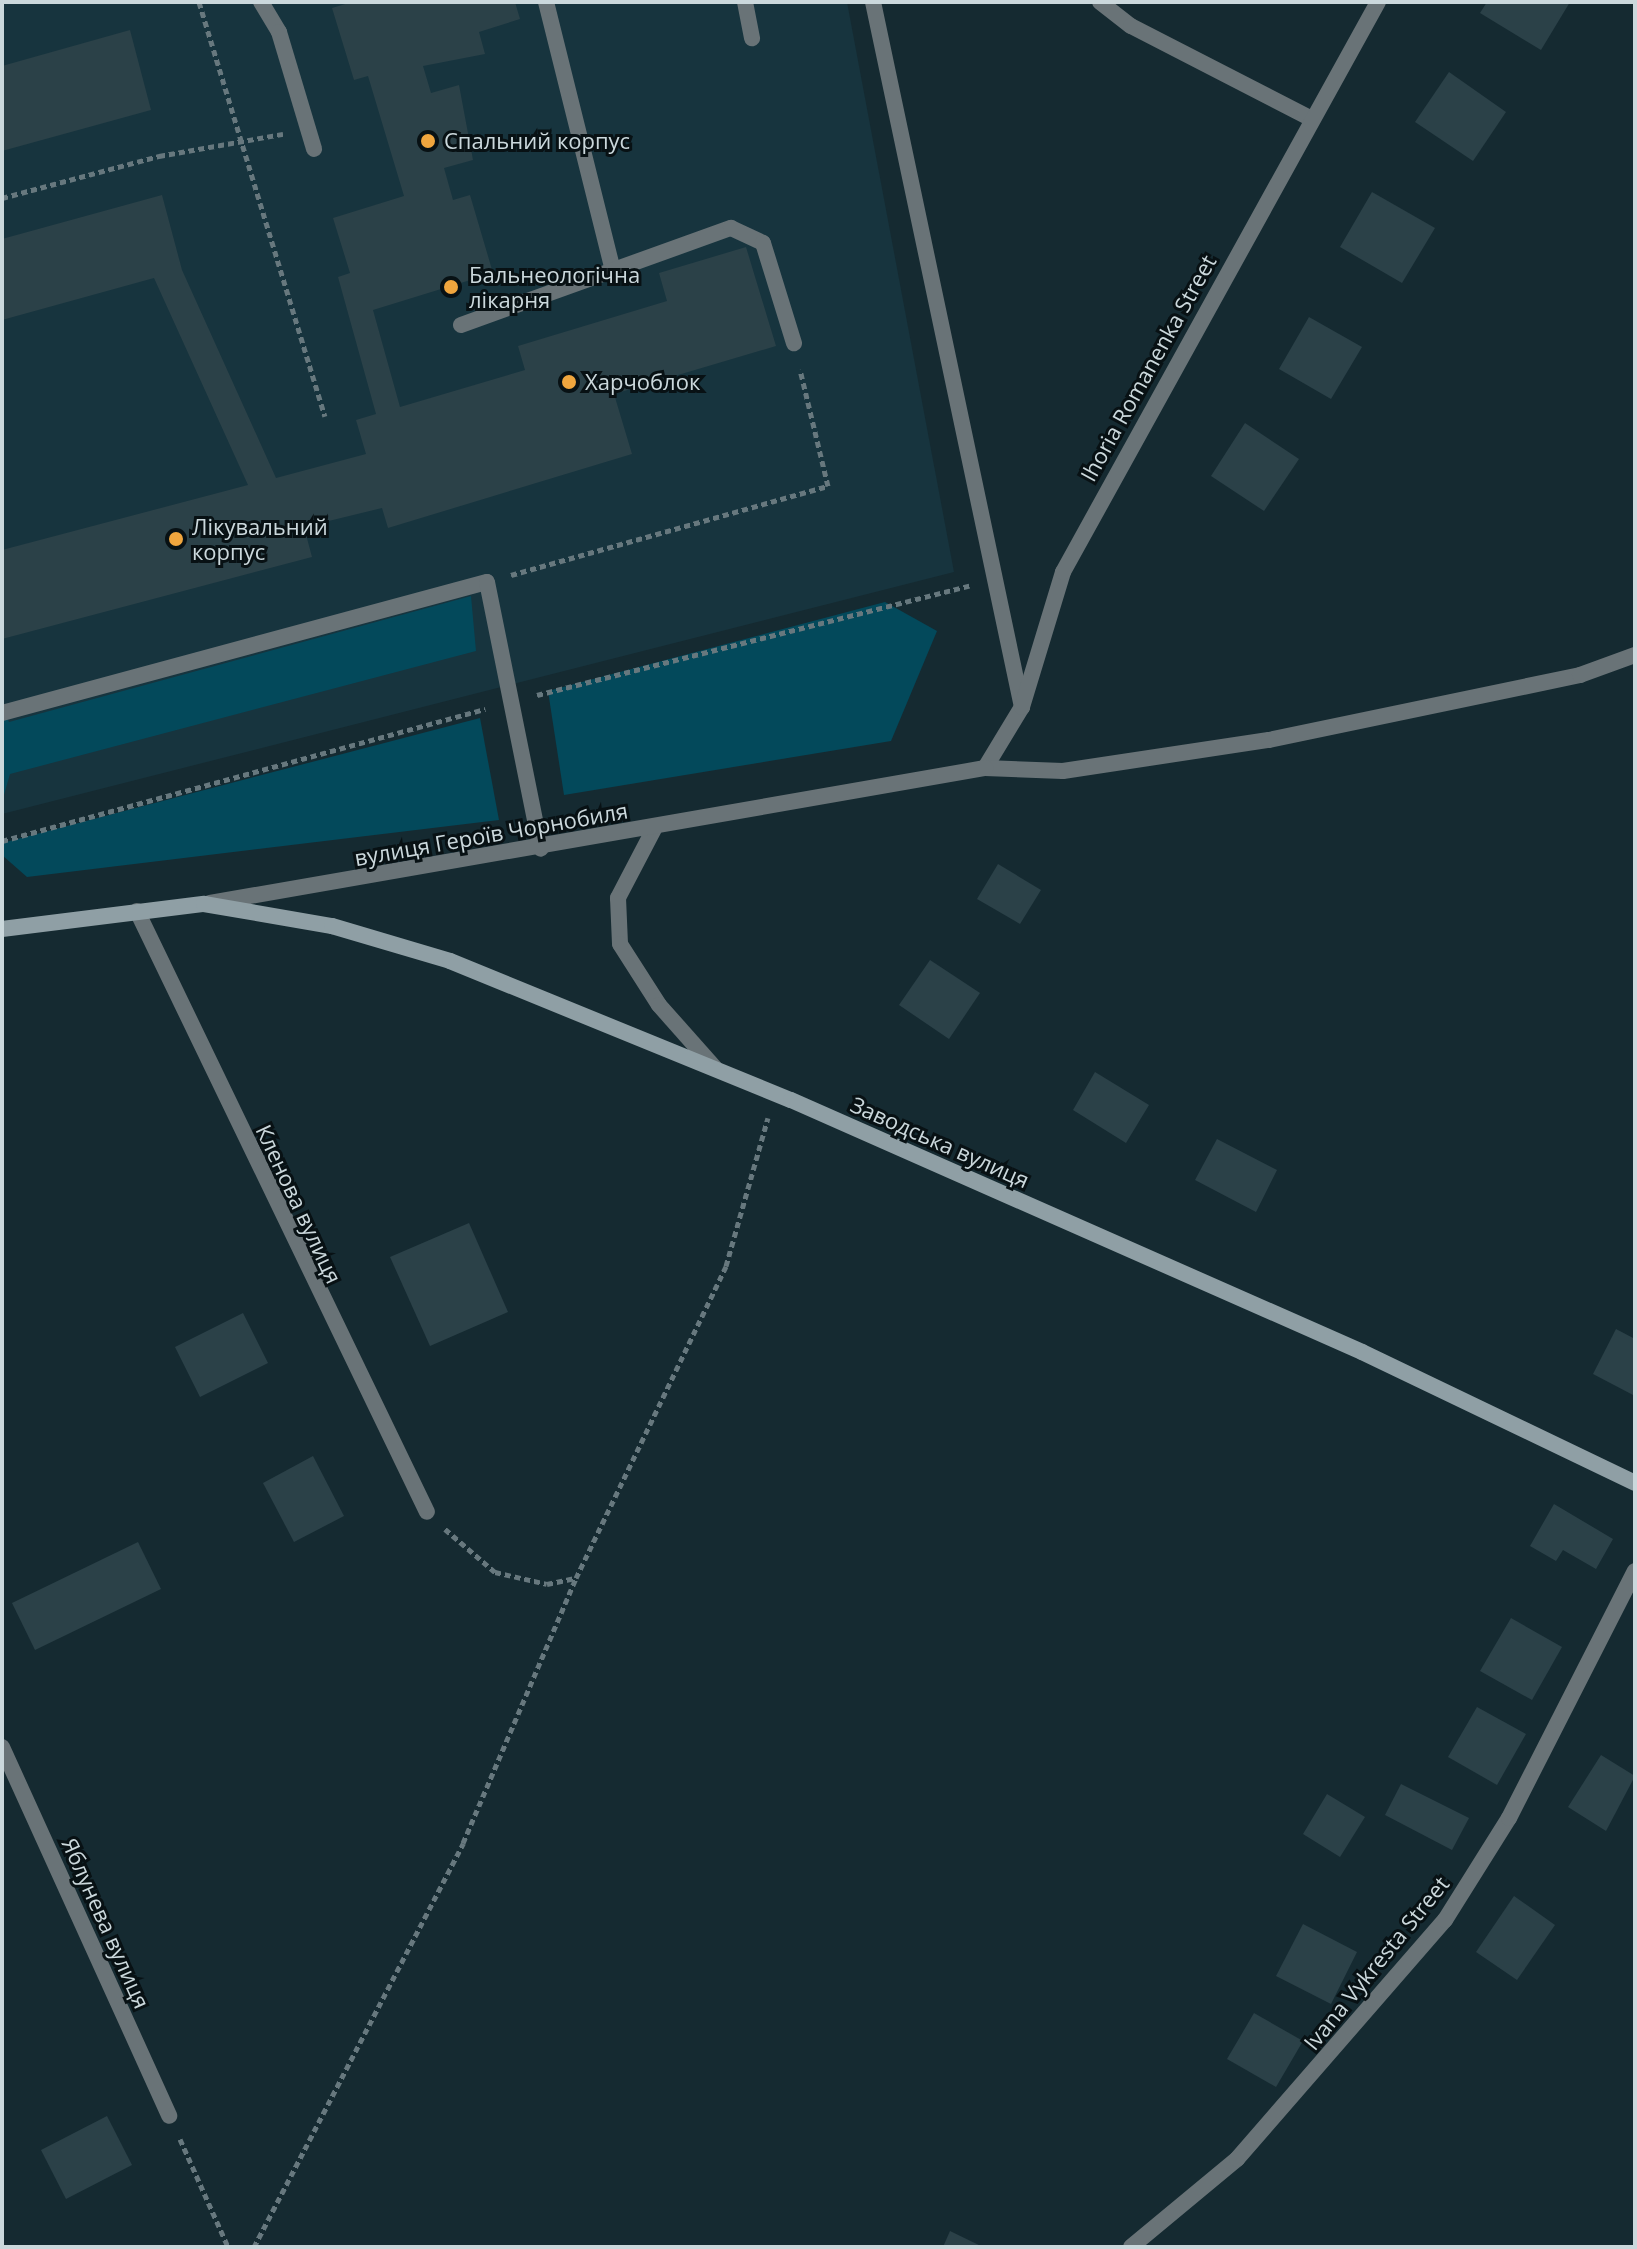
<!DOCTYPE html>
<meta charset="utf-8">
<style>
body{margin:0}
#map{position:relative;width:1637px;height:2249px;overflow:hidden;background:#152a31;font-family:"Open Sans",sans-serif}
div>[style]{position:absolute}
.built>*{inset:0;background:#17343e}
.green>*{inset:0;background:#03495b}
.building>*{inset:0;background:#2b4148}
.path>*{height:5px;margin-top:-2.5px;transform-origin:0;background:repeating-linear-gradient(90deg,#67787e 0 6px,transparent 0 10px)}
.lane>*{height:16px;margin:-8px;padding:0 8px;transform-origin:8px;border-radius:8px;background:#697377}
.street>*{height:16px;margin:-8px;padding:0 8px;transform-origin:8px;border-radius:8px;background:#697377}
.secondary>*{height:16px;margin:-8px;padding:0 8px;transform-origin:8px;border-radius:8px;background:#8f9fa5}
.dots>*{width:22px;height:22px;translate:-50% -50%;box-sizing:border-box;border:4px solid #081114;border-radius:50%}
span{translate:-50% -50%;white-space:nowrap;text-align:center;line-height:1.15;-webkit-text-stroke:6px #081114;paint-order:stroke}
.poi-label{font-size:22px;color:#cbd8dc}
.left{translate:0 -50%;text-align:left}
.street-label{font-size:22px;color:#cbd8dc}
.frame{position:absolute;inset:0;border:4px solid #cbd8dc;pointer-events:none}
</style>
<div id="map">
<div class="built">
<i style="clip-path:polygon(2px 2px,847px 2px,954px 572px,2px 814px)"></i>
</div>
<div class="green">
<i style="clip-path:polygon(471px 596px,476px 651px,10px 774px,2px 802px,2px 706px,9px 722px)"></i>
<i style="clip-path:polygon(885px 602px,937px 631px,891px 741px,564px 795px,548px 691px)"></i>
<i style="clip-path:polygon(480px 718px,499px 820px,27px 877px,2px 855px,2px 843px)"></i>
</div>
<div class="building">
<i style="clip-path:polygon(352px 2px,515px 2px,520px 19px,479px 32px,485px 54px,423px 66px,431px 93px,459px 85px,473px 160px,444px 168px,453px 200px,470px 195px,493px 273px,373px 310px,400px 407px,525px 370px,518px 346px,667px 301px,659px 273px,746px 247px,776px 346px,614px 394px,632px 454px,388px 528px,382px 508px,304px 527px,312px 557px,2px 639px,2px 550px,248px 485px,154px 278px,2px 320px,2px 239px,162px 195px,182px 270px,276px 478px,366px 454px,356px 420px,376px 414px,338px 277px,350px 273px,333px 218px,404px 196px,368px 76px,354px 80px,332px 8px)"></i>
<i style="clip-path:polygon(1487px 2px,1570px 2px,1541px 50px,1480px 13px)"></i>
<i style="clip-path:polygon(130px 30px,151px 110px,2px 151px,2px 66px)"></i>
<i style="clip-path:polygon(1449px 72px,1506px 112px,1473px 161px,1415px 122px)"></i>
<i style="clip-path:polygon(1372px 192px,1435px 228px,1402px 283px,1340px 247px)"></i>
<i style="clip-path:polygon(1309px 317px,1362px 347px,1331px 399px,1279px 369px)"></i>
<i style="clip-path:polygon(1245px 423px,1299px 459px,1264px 511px,1211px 476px)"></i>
<i style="clip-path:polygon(998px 864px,1041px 890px,1020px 924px,977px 899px)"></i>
<i style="clip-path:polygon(930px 960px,980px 993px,949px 1039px,899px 1005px)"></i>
<i style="clip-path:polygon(1095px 1072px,1149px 1105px,1126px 1143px,1073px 1110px)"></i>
<i style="clip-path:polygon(1217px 1139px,1277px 1170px,1256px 1212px,1195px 1180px)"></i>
<i style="clip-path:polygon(469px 1223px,508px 1312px,430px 1346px,390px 1257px)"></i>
<i style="clip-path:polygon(243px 1313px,268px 1363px,200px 1397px,175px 1347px)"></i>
<i style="clip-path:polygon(1616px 1329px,1635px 1339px,1635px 1396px,1593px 1374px)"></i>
<i style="clip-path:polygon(313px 1456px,344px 1516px,294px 1542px,263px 1483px)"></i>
<i style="clip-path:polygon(1554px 1504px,1613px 1539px,1596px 1569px,1563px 1550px,1556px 1561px,1530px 1546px)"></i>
<i style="clip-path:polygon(138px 1542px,161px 1589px,35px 1650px,12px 1603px)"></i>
<i style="clip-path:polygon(1511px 1618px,1562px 1647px,1532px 1700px,1480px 1671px)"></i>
<i style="clip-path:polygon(1477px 1707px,1526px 1734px,1497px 1785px,1448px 1757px)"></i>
<i style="clip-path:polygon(1601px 1755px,1635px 1776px,1606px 1831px,1568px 1807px)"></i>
<i style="clip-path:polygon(1401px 1784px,1469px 1818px,1452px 1850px,1385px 1815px)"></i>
<i style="clip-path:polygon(1327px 1794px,1365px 1817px,1340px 1857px,1303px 1834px)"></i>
<i style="clip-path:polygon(1514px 1896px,1555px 1925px,1517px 1980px,1476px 1952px)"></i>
<i style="clip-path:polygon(1303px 1924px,1357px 1952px,1331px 2004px,1276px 1976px)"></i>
<i style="clip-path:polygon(1254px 2013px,1303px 2041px,1276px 2087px,1227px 2059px)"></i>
<i style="clip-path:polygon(107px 2116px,132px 2165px,66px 2199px,41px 2150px)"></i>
<i style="clip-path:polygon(950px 2231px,983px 2247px,943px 2247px)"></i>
</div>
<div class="path">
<i style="left:199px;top:2px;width:433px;rotate:73.1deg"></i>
<i style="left:2px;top:198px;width:163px;rotate:-15deg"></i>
<i style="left:159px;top:156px;width:126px;rotate:-10.1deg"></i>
<i style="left:511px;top:575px;width:329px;rotate:-15.7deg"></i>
<i style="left:828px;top:486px;width:120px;rotate:-103.5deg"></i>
<i style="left:537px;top:695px;width:446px;rotate:-14.2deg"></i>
<i style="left:2px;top:841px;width:501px;rotate:-15.29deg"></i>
<i style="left:445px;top:1529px;width:66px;rotate:40.7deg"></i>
<i style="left:495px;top:1572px;width:53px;rotate:13deg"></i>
<i style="left:547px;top:1584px;width:30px;rotate:-12deg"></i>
<i style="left:180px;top:2139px;width:118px;rotate:66deg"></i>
<i style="left:254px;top:2247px;width:455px;rotate:-62.6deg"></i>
<i style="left:463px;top:1843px;width:288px;rotate:-66.9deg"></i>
<i style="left:576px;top:1578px;width:346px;rotate:-64.3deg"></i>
<i style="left:726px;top:1266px;width:154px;rotate:-74.2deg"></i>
</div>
<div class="lane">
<i style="left:261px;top:2px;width:35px;rotate:59deg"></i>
<i style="left:279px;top:32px;width:122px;rotate:73.3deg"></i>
<i style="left:546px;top:2px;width:277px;rotate:76deg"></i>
<i style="left:745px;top:2px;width:37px;rotate:79deg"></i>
<i style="left:873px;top:2px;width:721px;rotate:78.07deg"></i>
<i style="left:1100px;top:2px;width:39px;rotate:38deg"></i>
<i style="left:1131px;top:26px;width:203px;rotate:27.2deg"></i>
<i style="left:461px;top:325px;width:287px;rotate:-19.8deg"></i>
<i style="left:731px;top:228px;width:35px;rotate:25deg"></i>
<i style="left:763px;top:243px;width:105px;rotate:72.8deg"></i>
<i style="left:2px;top:713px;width:502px;rotate:-15.12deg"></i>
<i style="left:487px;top:582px;width:272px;rotate:78.6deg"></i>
<i style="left:654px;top:829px;width:78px;rotate:117.6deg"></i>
<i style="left:618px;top:898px;width:46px;rotate:87.5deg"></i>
<i style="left:620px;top:944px;width:72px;rotate:57.4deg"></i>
<i style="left:659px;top:1005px;width:84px;rotate:48.4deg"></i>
</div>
<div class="street">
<i style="left:985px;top:768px;width:71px;rotate:-58.8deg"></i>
<i style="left:1022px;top:707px;width:141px;rotate:-73.1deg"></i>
<i style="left:1063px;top:572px;width:651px;rotate:-61.07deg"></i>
<i style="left:985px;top:768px;width:78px;rotate:2.2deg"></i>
<i style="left:1063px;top:771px;width:208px;rotate:-8.6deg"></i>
<i style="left:1269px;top:740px;width:318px;rotate:-11.8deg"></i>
<i style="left:1580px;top:675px;width:59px;rotate:-20deg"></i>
<i style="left:210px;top:903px;width:787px;rotate:-9.88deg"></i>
<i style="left:137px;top:911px;width:667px;rotate:64.24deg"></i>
<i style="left:2px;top:1747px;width:405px;rotate:65.6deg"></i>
<i style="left:1131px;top:2247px;width:138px;rotate:-39.7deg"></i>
<i style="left:1237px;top:2159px;width:317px;rotate:-49deg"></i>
<i style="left:1445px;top:1920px;width:120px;rotate:-57.9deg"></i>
<i style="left:1509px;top:1818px;width:277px;rotate:-63deg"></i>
</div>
<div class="secondary">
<i style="left:2px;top:929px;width:204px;rotate:-7.1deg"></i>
<i style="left:204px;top:904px;width:130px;rotate:9.8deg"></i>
<i style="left:332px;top:926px;width:123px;rotate:16.5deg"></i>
<i style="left:450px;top:961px;width:368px;rotate:22.2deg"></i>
<i style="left:791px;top:1100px;width:624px;rotate:23.81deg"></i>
<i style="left:1362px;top:1352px;width:303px;rotate:25.6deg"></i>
</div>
<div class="dots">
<i style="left:428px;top:141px;background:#f0a63e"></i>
<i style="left:451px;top:287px;background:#f0a63e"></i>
<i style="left:569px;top:382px;background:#f0a63e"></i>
<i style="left:176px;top:539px;background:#f0a63e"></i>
</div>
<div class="poi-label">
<span class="left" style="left:444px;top:141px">Спальний корпус</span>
<span class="left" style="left:469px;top:287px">Бальнеологічна<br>лікарня</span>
<span class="left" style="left:585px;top:382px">Харчоблок</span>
<span class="left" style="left:192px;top:539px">Лікувальний<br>корпус</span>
</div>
<div class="street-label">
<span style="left:1148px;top:368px;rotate:-61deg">Ihoria Romanenka Street</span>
<span style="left:491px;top:834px;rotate:-10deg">вулиця Героїв Чорнобиля</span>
<span style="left:940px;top:1142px;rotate:24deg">Заводська вулиця</span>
<span style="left:299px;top:1204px;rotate:65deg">Кленова вулиця</span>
<span style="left:106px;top:1923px;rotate:66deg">Яблунева вулиця</span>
<span style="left:1376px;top:1963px;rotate:-51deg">Ivana Vykresta Street</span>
</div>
<div class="frame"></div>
</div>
